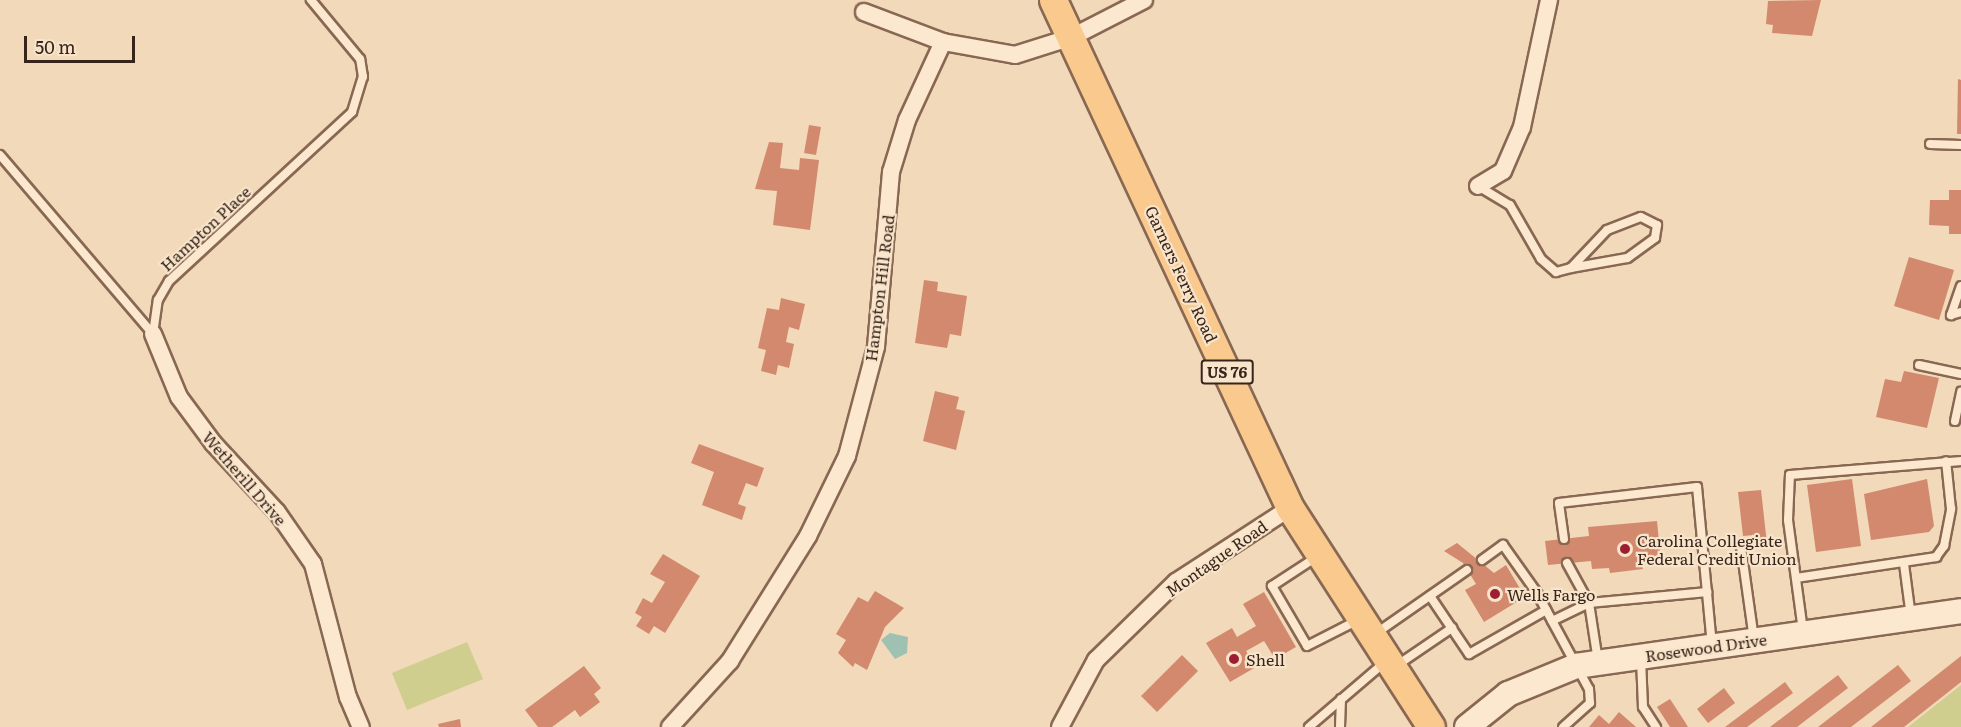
<!DOCTYPE html>
<style>
body{margin:0}
#map{position:relative;width:1961px;height:727px;overflow:hidden;background:#f1d9ba;font-family:Literata,serif}
div>[style]{position:absolute}
.green>*{inset:0;background:#cfce8e}
.water>*{inset:0;background:#9fc1b2}
.building>*{inset:0;background:#d3896d}
.roads{filter:drop-shadow(2px 0 #896853) drop-shadow(-2px 0 #896853) drop-shadow(0 2px #896853) drop-shadow(0 -2px #896853)}
.lane>*{height:8px;margin:-4px;padding:0 4px;transform-origin:4px;border-radius:4px;background:#fce8ce}
.street>*{height:16px;margin:-8px;padding:0 8px;transform-origin:8px;border-radius:8px;background:#fce8ce}
.secondary>*{height:24px;margin:-12px;padding:0 12px;transform-origin:12px;border-radius:12px;background:#fce8ce}
.primary>*{height:27px;margin:-13.5px;padding:0 13.5px;transform-origin:13.5px;border-radius:13.5px;background:#f9c98d}
.dots>*{width:16px;height:16px;translate:-50% -50%;box-sizing:border-box;border:3px solid #f8e4ca;border-radius:50%}
span{translate:-50% -50%;white-space:nowrap;text-align:center;line-height:1.15;-webkit-text-stroke:4.5px #f8e4ca;paint-order:stroke}
.shield-label span{padding:2px 4px;background:#f8e4ca;border:2px solid;border-radius:4px;-webkit-text-stroke-width:0}
.shield-label{font-size:15px;color:#37241a;font-weight:700}
.street-label{font-size:16px;color:#37241a}
.poi-label{font-size:16px;color:#37241a}
.left{translate:0 -50%;text-align:left}
.scale{position:absolute;left:24px;top:36px;width:111px;height:27px;box-sizing:border-box;border:3px solid #37241a;border-top:0;padding-left:8px;font-size:18px;line-height:21px;white-space:nowrap;color:#37241a;-webkit-text-stroke:4px #f8e4ca;paint-order:stroke}
</style>
<div id="map">
<div class="green">
<i style="clip-path:polygon(467px 642px,483px 679px,407px 710px,392px 673px)"></i>
<i style="clip-path:polygon(1961px 685px,1961px 727px,1908px 727px)"></i>
</div>
<div class="water">
<i style="clip-path:polygon(890px 633px,908px 637px,907px 653px,895px 659px,881px 640px)"></i>
</div>
<div class="building">
<i style="clip-path:polygon(1821px 0,1812px 36px,1772px 33px,1773px 25px,1766px 24px,1768px 1px)"></i>
<i style="clip-path:polygon(1958px 79px,1961px 80px,1961px 134px,1957px 134px)"></i>
<i style="clip-path:polygon(809px 125px,821px 127px,816px 155px,804px 153px)"></i>
<i style="clip-path:polygon(769px 142px,783px 143px,780px 168px,799px 170px,800px 158px,819px 160px,810px 230px,773px 225px,777px 191px,755px 189px)"></i>
<i style="clip-path:polygon(1949px 190px,1961px 190px,1961px 234px,1949px 234px,1949px 226px,1929px 225px,1930px 200px,1949px 200px)"></i>
<i style="clip-path:polygon(1909px 257px,1954px 270px,1939px 320px,1894px 306px)"></i>
<i style="clip-path:polygon(924px 280px,938px 282px,937px 291px,967px 296px,961px 336px,950px 334px,947px 348px,915px 343px)"></i>
<i style="clip-path:polygon(781px 298px,805px 304px,799px 330px,789px 327px,786px 342px,794px 344px,789px 368px,778px 365px,776px 375px,761px 371px,766px 350px,758px 348px,767px 308px,779px 310px)"></i>
<i style="clip-path:polygon(1904px 371px,1939px 378px,1927px 428px,1876px 417px,1885px 379px,1901px 382px)"></i>
<i style="clip-path:polygon(935px 391px,959px 397px,956px 409px,965px 411px,956px 450px,923px 441px)"></i>
<i style="clip-path:polygon(699px 444px,764px 468px,757px 487px,746px 483px,738px 504px,746px 507px,742px 520px,702px 505px,714px 472px,691px 463px)"></i>
<i style="clip-path:polygon(1852px 479px,1861px 546px,1816px 552px,1807px 485px)"></i>
<i style="clip-path:polygon(1927px 479px,1934px 526px,1929px 532px,1871px 540px,1864px 494px)"></i>
<i style="clip-path:polygon(1761px 490px,1767px 544px,1755px 545px,1754px 535px,1743px 536px,1738px 492px)"></i>
<i style="clip-path:polygon(1657px 521px,1661px 562px,1642px 564px,1643px 569px,1610px 573px,1609px 568px,1592px 569px,1591px 561px,1548px 565px,1545px 541px,1589px 536px,1588px 527px)"></i>
<i style="clip-path:polygon(1457px 543px,1494px 573px,1506px 565px,1525px 597px,1484px 622px,1465px 590px,1476px 584px,1463px 563px,1444px 551px)"></i>
<i style="clip-path:polygon(663px 554px,700px 576px,665px 633px,654px 626px,649px 634px,636px 626px,642px 617px,635px 613px,643px 598px,652px 603px,665px 582px,650px 574px)"></i>
<i style="clip-path:polygon(875px 591px,904px 608px,885px 627px,867px 670px,855px 663px,853px 667px,838px 653px,846px 640px,836px 634px,858px 597px,868px 602px)"></i>
<i style="clip-path:polygon(1264px 592px,1296px 647px,1275px 659px,1264px 641px,1246px 651px,1256px 667px,1230px 682px,1206px 643px,1232px 628px,1237px 637px,1256px 626px,1243px 604px)"></i>
<i style="clip-path:polygon(1182px 655px,1198px 671px,1157px 712px,1141px 696px)"></i>
<i style="clip-path:polygon(1961px 656px,1961px 682px,1904px 727px,1871px 727px)"></i>
<i style="clip-path:polygon(1898px 665px,1911px 681px,1851px 727px,1818px 727px)"></i>
<i style="clip-path:polygon(584px 666px,601px 688px,594px 694px,600px 702px,580px 717px,575px 710px,552px 727px,538px 727px,525px 710px)"></i>
<i style="clip-path:polygon(1838px 675px,1848px 688px,1797px 727px,1770px 727px)"></i>
<i style="clip-path:polygon(1785px 682px,1793px 693px,1747px 727px,1725px 727px)"></i>
<i style="clip-path:polygon(1724px 688px,1735px 703px,1708px 723px,1697px 709px)"></i>
<i style="clip-path:polygon(1670px 699px,1685px 722px,1688px 727px,1670px 727px,1657px 707px)"></i>
<i style="clip-path:polygon(1619px 712px,1636px 727px,1589px 727px,1599px 715px,1609px 724px)"></i>
<i style="clip-path:polygon(460px 719px,461px 727px,439px 727px,438px 724px)"></i>
</div>
<div class="roads">
<div class="lane">
<i style="left:1930px;top:144px;width:31px;rotate:2deg"></i>
<i style="left:0;top:155px;width:235px;rotate:49.5deg"></i>
<i style="left:153px;top:334px;width:34px;rotate:-82deg"></i>
<i style="left:158px;top:300px;width:22px;rotate:-60deg"></i>
<i style="left:169px;top:281px;width:249px;rotate:-42.7deg"></i>
<i style="left:352px;top:112px;width:37px;rotate:-73deg"></i>
<i style="left:363px;top:77px;width:18px;rotate:-99deg"></i>
<i style="left:360px;top:59px;width:77px;rotate:-129.7deg"></i>
<i style="left:1478px;top:186px;width:37px;rotate:31deg"></i>
<i style="left:1510px;top:205px;width:62px;rotate:60.1deg"></i>
<i style="left:1541px;top:259px;width:20px;rotate:41deg"></i>
<i style="left:1556px;top:272px;width:16px;rotate:-15deg"></i>
<i style="left:1571px;top:268px;width:52px;rotate:-46.5deg"></i>
<i style="left:1607px;top:230px;width:36px;rotate:-21deg"></i>
<i style="left:1641px;top:217px;width:18px;rotate:27deg"></i>
<i style="left:1657px;top:225px;width:13px;rotate:99deg"></i>
<i style="left:1655px;top:238px;width:34px;rotate:144deg"></i>
<i style="left:1627px;top:258px;width:57px;rotate:169.9deg"></i>
<i style="left:1961px;top:286px;width:31px;rotate:109deg"></i>
<i style="left:1951px;top:315px;width:10px;rotate:-17deg"></i>
<i style="left:1919px;top:365px;width:43px;rotate:12.1deg"></i>
<i style="left:1955px;top:421px;width:30px;rotate:-78deg"></i>
<i style="left:1564px;top:539px;width:36px;rotate:-98deg"></i>
<i style="left:1559px;top:503px;width:139px;rotate:-6.6deg"></i>
<i style="left:1697px;top:487px;width:159px;rotate:84.6deg"></i>
<i style="left:1741px;top:547px;width:93px;rotate:82deg"></i>
<i style="left:1318px;top:556px;width:55px;rotate:146.9deg"></i>
<i style="left:1272px;top:586px;width:69px;rotate:59.7deg"></i>
<i style="left:1307px;top:646px;width:57px;rotate:-27deg"></i>
<i style="left:1482px;top:560px;width:26px;rotate:-36deg"></i>
<i style="left:1503px;top:545px;width:59px;rotate:54.7deg"></i>
<i style="left:1537px;top:593px;width:109px;rotate:61.6deg"></i>
<i style="left:1589px;top:689px;width:14px;rotate:86deg"></i>
<i style="left:1590px;top:703px;width:36px;rotate:138deg"></i>
<i style="left:1567px;top:563px;width:46px;rotate:61.2deg"></i>
<i style="left:1589px;top:603px;width:59px;rotate:81.2deg"></i>
<i style="left:1904px;top:564px;width:53px;rotate:82.5deg"></i>
<i style="left:1796px;top:578px;width:142px;rotate:-8.5deg"></i>
<i style="left:1936px;top:557px;width:14px;rotate:-54deg"></i>
<i style="left:1944px;top:546px;width:38px;rotate:-79deg"></i>
<i style="left:1951px;top:509px;width:48px;rotate:-95.9deg"></i>
<i style="left:1430px;top:596px;width:70px;rotate:56.1deg"></i>
<i style="left:1469px;top:654px;width:89px;rotate:-29.7deg"></i>
<i style="left:1552px;top:621px;width:41px;rotate:-25.9deg"></i>
<i style="left:1589px;top:603px;width:119px;rotate:-5.3deg"></i>
<i style="left:1803px;top:631px;width:112px;rotate:-97.7deg"></i>
<i style="left:1788px;top:520px;width:45px;rotate:-87.5deg"></i>
<i style="left:1790px;top:475px;width:172px;rotate:-4.7deg"></i>
<i style="left:1375px;top:634px;width:112px;rotate:-34.8deg"></i>
<i style="left:1641px;top:659px;width:48px;rotate:87.6deg"></i>
<i style="left:1643px;top:707px;width:24px;rotate:57deg"></i>
<i style="left:1396px;top:666px;width:68px;rotate:-34.2deg"></i>
<i style="left:1309px;top:727px;width:100px;rotate:-40.5deg"></i>
<i style="left:1340px;top:727px;width:28px;rotate:-88deg"></i>
</div>
<div class="street">
<i style="left:864px;top:12px;width:85px;rotate:20.8deg"></i>
<i style="left:1478px;top:186px;width:29px;rotate:-31deg"></i>
<i style="left:1503px;top:171px;width:48px;rotate:-66.6deg"></i>
<i style="left:1522px;top:127px;width:130px;rotate:-78deg"></i>
<i style="left:153px;top:334px;width:68px;rotate:67.6deg"></i>
<i style="left:179px;top:397px;width:57px;rotate:53.5deg"></i>
<i style="left:213px;top:443px;width:94px;rotate:47.2deg"></i>
<i style="left:277px;top:512px;width:63px;rotate:55.3deg"></i>
<i style="left:313px;top:564px;width:138px;rotate:75.3deg"></i>
<i style="left:348px;top:697px;width:33px;rotate:67deg"></i>
<i style="left:670px;top:727px;width:89px;rotate:-47.7deg"></i>
<i style="left:730px;top:661px;width:147px;rotate:-58deg"></i>
<i style="left:808px;top:536px;width:89px;rotate:-64deg"></i>
<i style="left:847px;top:456px;width:113px;rotate:-75.1deg"></i>
<i style="left:876px;top:347px;width:176px;rotate:-85.1deg"></i>
<i style="left:891px;top:172px;width:54px;rotate:-72.9deg"></i>
<i style="left:907px;top:120px;width:86px;rotate:-65.2deg"></i>
<i style="left:943px;top:42px;width:73px;rotate:10.2deg"></i>
<i style="left:1015px;top:55px;width:60px;rotate:-17.5deg"></i>
<i style="left:1072px;top:37px;width:81px;rotate:-27.2deg"></i>
<i style="left:1060px;top:727px;width:76px;rotate:-61.8deg"></i>
<i style="left:1096px;top:660px;width:112px;rotate:-44.3deg"></i>
<i style="left:1176px;top:582px;width:136px;rotate:-33deg"></i>
</div>
<div class="secondary">
<i style="left:1467px;top:727px;width:53px;rotate:-38.8deg"></i>
<i style="left:1508px;top:694px;width:74px;rotate:-22.4deg"></i>
<i style="left:1576px;top:666px;width:389px;rotate:-8.1deg"></i>
</div>
<div class="primary">
<i style="left:1053px;top:0;width:561px;rotate:64.99deg"></i>
<i style="left:1290px;top:508px;width:260px;rotate:57.2deg"></i>
</div>
</div>
<div class="dots">
<i style="left:1625px;top:549px;background:#9d1e31"></i>
<i style="left:1495px;top:594px;background:#9d1e31"></i>
<i style="left:1234px;top:659px;background:#9d1e31"></i>
</div>
<div class="shield-label">
<span style="left:1227px;top:372px">US 76</span>
</div>
<div class="street-label">
<span style="left:205px;top:228px;rotate:-43deg">Hampton Place</span>
<span style="left:1182px;top:274px;rotate:65deg">Garners Ferry Road</span>
<span style="left:879px;top:288px;rotate:-83deg">Hampton Hill Road</span>
<span style="left:245px;top:478px;rotate:49deg">Wetherill Drive</span>
<span style="left:1216px;top:558px;rotate:-35deg">Montague Road</span>
<span style="left:1706px;top:647px;rotate:-8deg">Rosewood Drive</span>
</div>
<div class="poi-label">
<span class="left" style="left:1637px;top:549px">Carolina Collegiate<br>Federal Credit Union</span>
<span class="left" style="left:1507px;top:594px">Wells Fargo</span>
<span class="left" style="left:1246px;top:659px">Shell</span>
</div>
<div class="scale">50 m</div>
</div>
